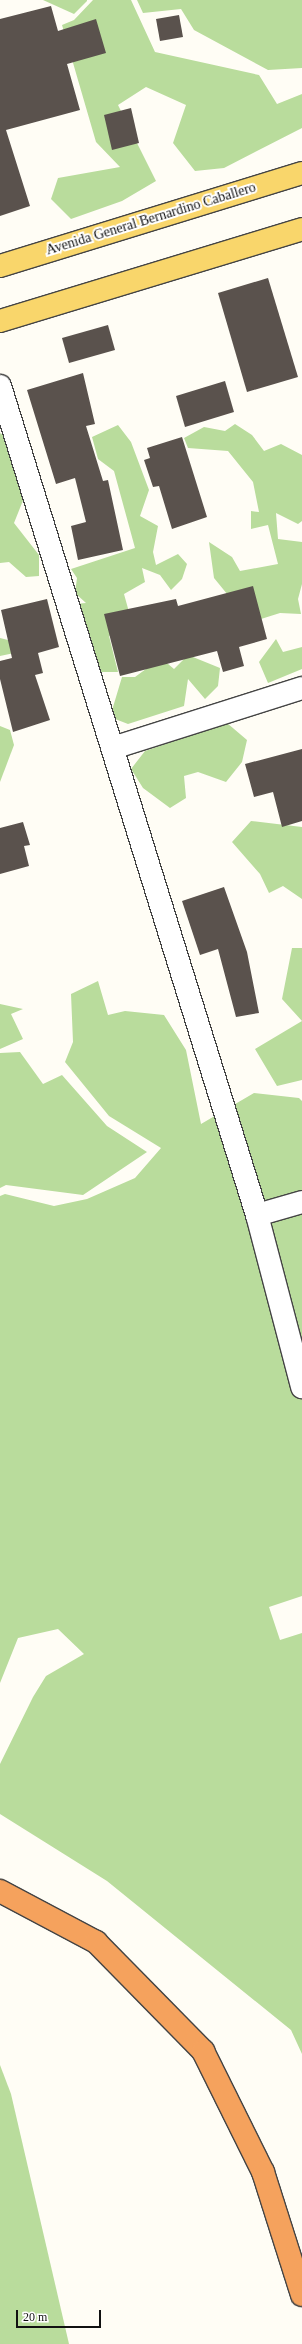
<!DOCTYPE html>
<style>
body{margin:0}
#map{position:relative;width:302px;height:2344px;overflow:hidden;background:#fffdf5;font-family:Georgia,serif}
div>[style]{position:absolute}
.forest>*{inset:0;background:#b9dc9c}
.building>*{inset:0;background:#5a524d}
.roads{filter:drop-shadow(1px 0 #444) drop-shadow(-1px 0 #444) drop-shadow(0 1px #444) drop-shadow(0 -1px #444)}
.minor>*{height:22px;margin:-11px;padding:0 11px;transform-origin:11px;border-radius:11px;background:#fff}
.major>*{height:22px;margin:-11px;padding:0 11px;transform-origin:11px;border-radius:11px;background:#f9d66b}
.highway>*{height:22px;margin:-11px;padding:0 11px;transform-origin:11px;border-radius:11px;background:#f5a25d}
span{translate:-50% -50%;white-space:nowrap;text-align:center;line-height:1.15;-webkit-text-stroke:4px #fff;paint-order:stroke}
.street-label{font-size:14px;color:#111}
.scale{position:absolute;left:16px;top:2310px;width:85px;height:18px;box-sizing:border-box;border:2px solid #111;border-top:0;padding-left:5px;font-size:12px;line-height:14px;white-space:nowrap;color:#111;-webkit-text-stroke:3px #fff;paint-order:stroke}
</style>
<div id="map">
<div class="forest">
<i style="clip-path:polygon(43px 0,87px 0,87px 1px,74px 14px)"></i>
<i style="clip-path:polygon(93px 0,131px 0,155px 52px,259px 75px,277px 104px,302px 94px,302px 128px,224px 168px,195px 171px,173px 143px,186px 105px,146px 87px,118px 105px,156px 181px,122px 201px,71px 219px,51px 199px,58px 178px,120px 167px,96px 142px,62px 25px,74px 20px)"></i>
<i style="clip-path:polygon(137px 0,302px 0,302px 68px,268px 70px,194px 30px,181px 9px,143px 13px)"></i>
<i style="clip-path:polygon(235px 424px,252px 435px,264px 451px,281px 444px,302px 455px,302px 521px,298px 524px,276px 513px,278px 539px,302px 542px,302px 584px,298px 599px,301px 614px,280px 613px,261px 619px,232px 600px,214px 578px,209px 542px,232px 557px,240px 571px,278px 564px,268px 525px,251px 529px,251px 511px,259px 512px,253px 482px,228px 451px,188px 448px,184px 438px,204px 427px,225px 431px)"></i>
<i style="clip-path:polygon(118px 425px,131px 442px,149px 490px,140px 516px,158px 526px,153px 552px,156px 565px,178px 554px,187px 564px,182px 579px,171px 590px,160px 575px,142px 568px,145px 582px,124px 594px,129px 612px,123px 630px,109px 636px,118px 672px,90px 672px,74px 604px,86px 603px,75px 593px,77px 578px,71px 569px,135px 548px,114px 471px,98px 459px,92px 437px)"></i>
<i style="clip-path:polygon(0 433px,24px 449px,32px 478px,14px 523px,39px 555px,39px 576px,26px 577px,9px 562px,0 563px)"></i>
<i style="clip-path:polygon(24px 634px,19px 652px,0 656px,0 638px,8px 640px)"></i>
<i style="clip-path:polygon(276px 639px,283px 652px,302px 647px,302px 669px,268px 683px,259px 662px)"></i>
<i style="clip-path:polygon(188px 655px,220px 668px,218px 686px,205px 699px,188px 679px,184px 706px,128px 724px,110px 717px,122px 677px,135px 677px,161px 658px,174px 669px)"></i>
<i style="clip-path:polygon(227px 723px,247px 740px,242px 762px,226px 782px,198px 772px,184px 776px,186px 798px,170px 808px,143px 788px,131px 769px,145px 751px)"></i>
<i style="clip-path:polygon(0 726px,10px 730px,14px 745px,0 782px)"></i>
<i style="clip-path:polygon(251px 821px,302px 827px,302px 899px,283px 886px,269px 893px,260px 874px,232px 842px)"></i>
<i style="clip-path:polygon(292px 948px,302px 948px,302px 1080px,277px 1086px,255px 1049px,302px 1021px,282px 999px)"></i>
<i style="clip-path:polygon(98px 981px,108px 1015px,125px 1011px,164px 1015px,186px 1050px,201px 1124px,254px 1093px,299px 1098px,302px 1101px,302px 1596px,269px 1607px,280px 1640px,302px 1633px,302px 2054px,291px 2030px,107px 1881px,0 1814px,0 1764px,33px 1697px,46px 1676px,84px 1654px,58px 1629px,18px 1638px,0 1683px,0 1196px,5px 1194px,54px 1206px,87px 1199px,135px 1178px,161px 1148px,109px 1116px,65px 1062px,73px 1042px,71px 994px)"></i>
<i style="clip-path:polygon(0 1004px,23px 1009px,11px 1014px,23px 1039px,0 1049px)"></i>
<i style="clip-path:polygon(20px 1052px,43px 1084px,62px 1075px,107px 1126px,147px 1152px,83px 1195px,6px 1185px,0 1188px,0 1053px)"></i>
<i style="clip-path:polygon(0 2065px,11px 2094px,69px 2344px,0 2344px)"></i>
</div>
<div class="building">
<i style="clip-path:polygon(51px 6px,58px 31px,96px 19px,106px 53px,67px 64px,80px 110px,6px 130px,30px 206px,0 216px,0 19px)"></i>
<i style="clip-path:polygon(179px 15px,183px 37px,160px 41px,156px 19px)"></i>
<i style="clip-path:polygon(131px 108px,139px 143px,112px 150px,104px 115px)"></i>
<i style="clip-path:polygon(268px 278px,298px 377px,247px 392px,218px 293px)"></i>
<i style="clip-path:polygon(108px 325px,115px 350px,69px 363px,62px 338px)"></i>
<i style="clip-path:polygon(83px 373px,95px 424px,86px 426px,103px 481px,108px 480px,123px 550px,78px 560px,71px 526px,86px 522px,75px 478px,56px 484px,27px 390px)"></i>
<i style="clip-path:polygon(225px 381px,234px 412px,185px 427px,176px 396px)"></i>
<i style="clip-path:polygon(182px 437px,207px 517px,172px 529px,159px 486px,153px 487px,144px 460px,150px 458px,147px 448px)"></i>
<i style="clip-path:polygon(253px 586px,267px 639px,239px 647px,244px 666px,223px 672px,217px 651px,120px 676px,104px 614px,176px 599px,178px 606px)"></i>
<i style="clip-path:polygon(47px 599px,59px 647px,38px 653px,43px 673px,35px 675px,50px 720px,13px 732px,0 679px,0 661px,12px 658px,1px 610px)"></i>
<i style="clip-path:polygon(302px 749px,302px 821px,282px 827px,273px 792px,254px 797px,245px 764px)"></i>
<i style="clip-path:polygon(23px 822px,30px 845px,24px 846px,29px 866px,0 874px,0 828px)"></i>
<i style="clip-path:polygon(224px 887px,247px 952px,259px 1013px,236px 1017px,218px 949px,200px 955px,182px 901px)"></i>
</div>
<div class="roads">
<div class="minor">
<i style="left:0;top:386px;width:868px;rotate:72.78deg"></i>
<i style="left:257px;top:1215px;width:178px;rotate:75.3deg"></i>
<i style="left:113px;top:748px;width:198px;rotate:-17.6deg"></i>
<i style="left:257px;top:1215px;width:47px;rotate:-16.1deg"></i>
</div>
<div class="major">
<i style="left:0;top:266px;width:316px;rotate:-17.1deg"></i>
<i style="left:0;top:321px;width:316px;rotate:-16.9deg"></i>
</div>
<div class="highway">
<i style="left:0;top:1891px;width:109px;rotate:28deg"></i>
<i style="left:96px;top:1942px;width:153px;rotate:45.5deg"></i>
<i style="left:203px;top:2051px;width:135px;rotate:63.6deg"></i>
<i style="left:263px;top:2172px;width:129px;rotate:72.4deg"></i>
</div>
</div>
<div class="street-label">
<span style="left:151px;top:219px;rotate:-17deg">Avenida General Bernardino Caballero</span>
</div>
<div class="scale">20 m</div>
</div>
